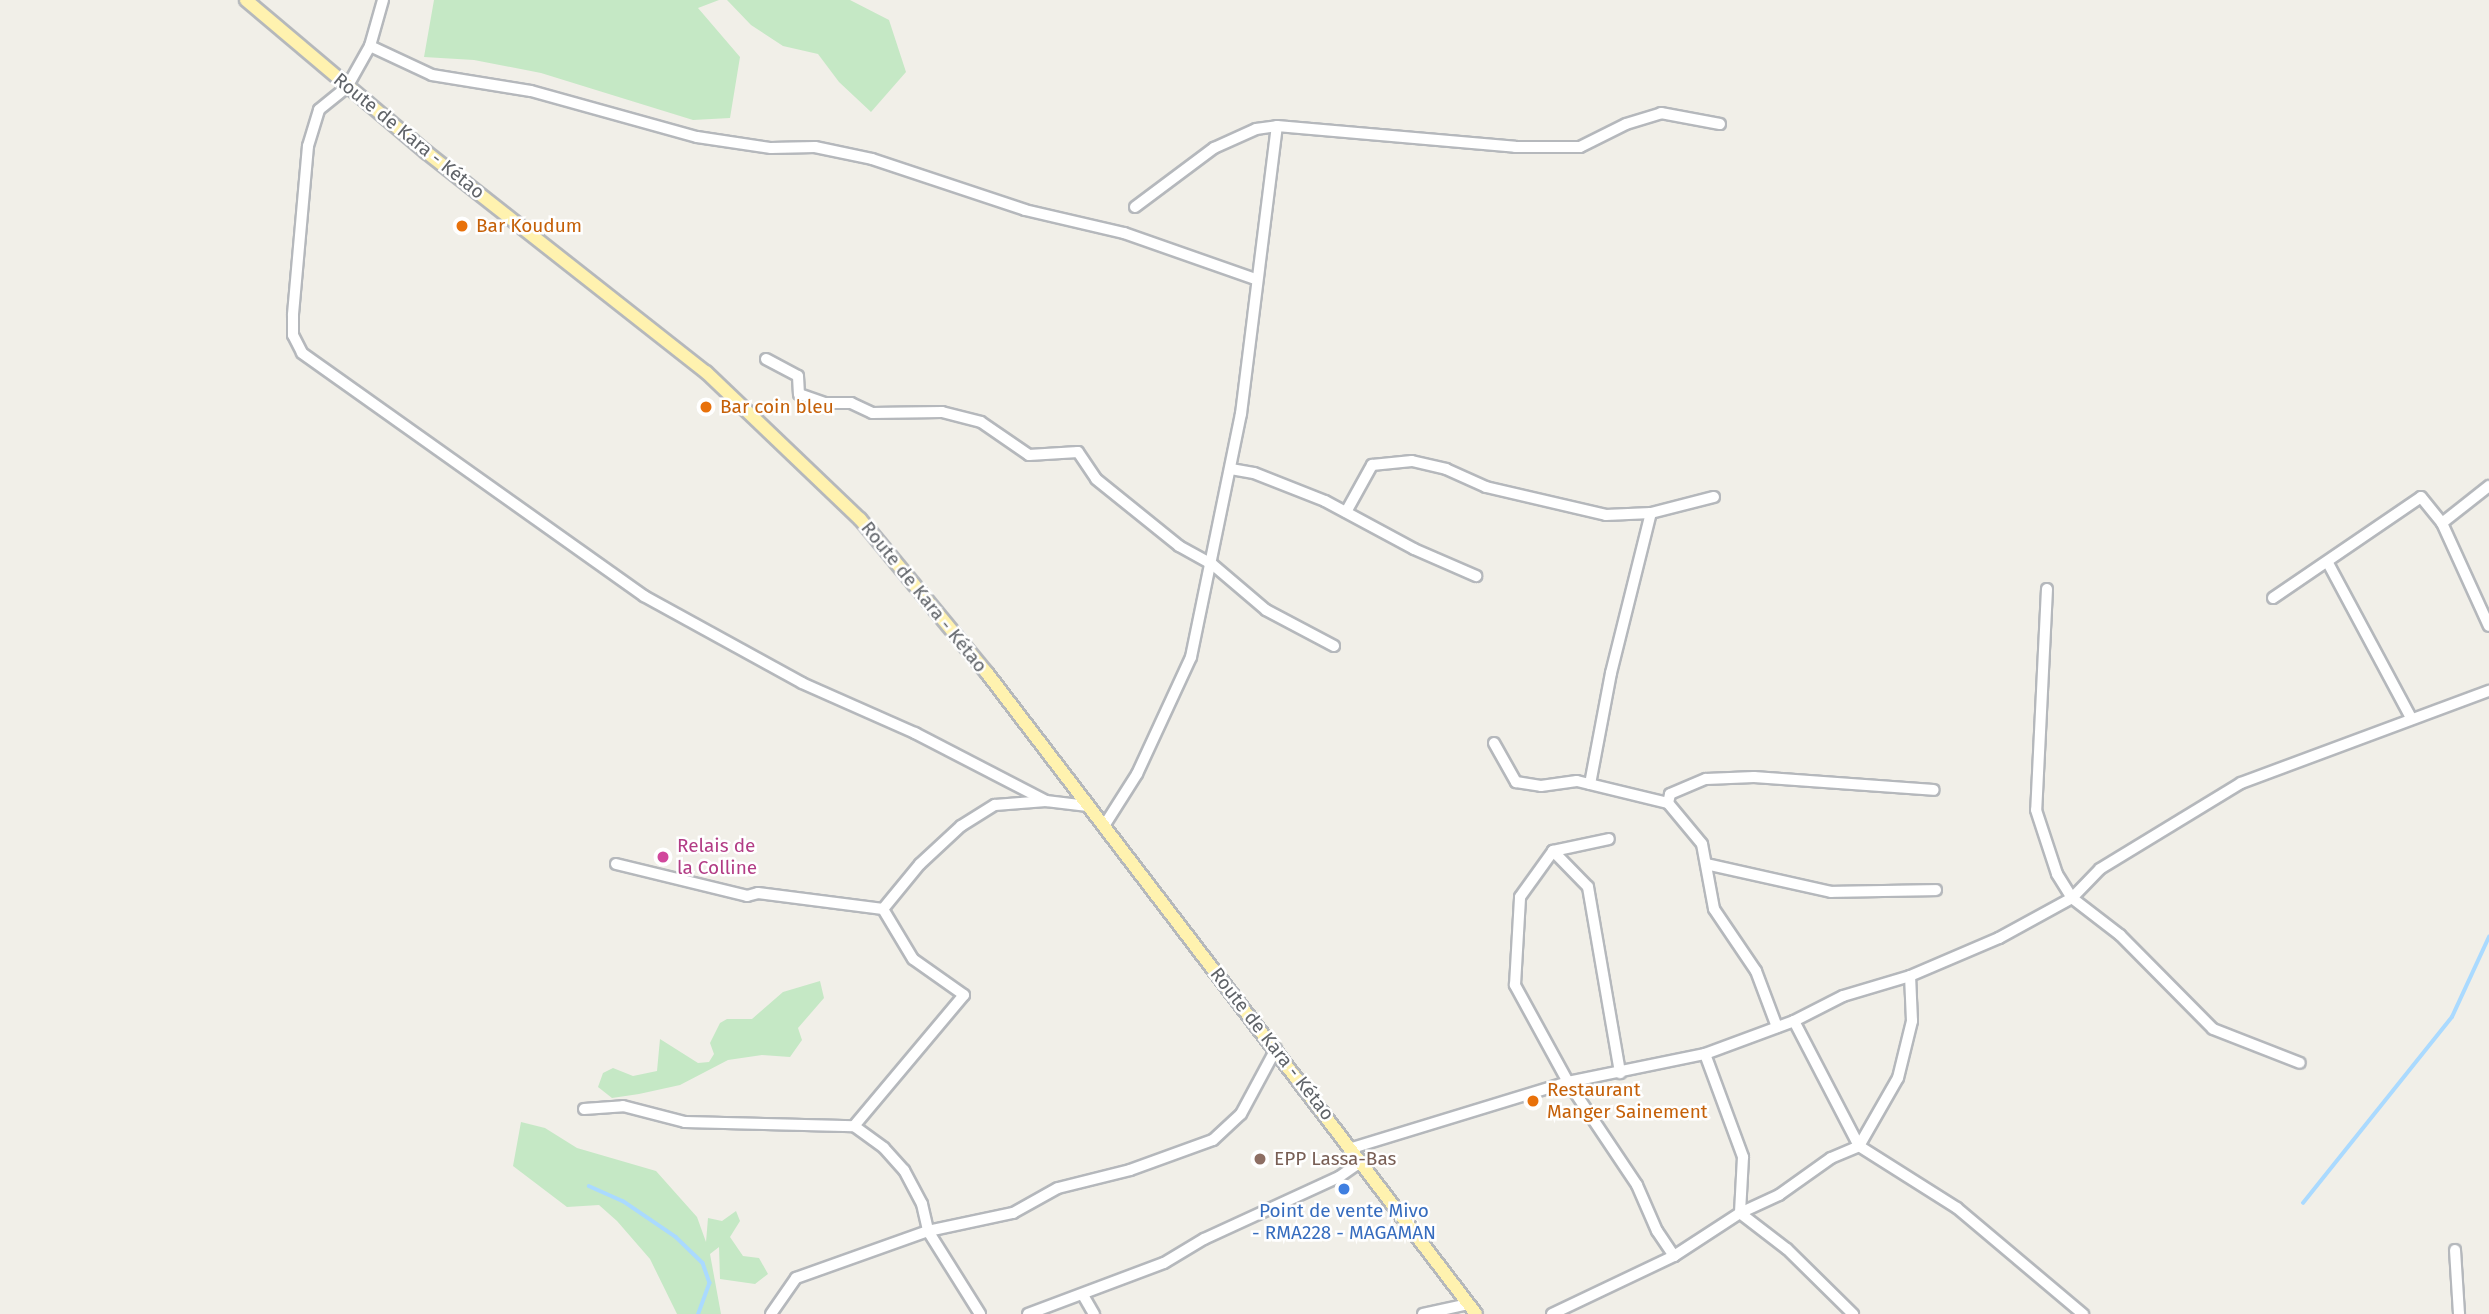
<!DOCTYPE html>
<meta charset="utf-8">
<style>
body{margin:0}
#map{position:relative;width:2489px;height:1314px;overflow:hidden;background:#f1efe8;font-family:"Fira Sans",sans-serif}
div>[style]{position:absolute}
.green>*{inset:0;background:#c5e8c5}
.stream>*{height:3.5px;margin:-1.75px;padding:0 1.75px;transform-origin:1.75px;border-radius:1.75px;background:#aadaff}
.roads{filter:drop-shadow(2px 0 #b5b8bc) drop-shadow(-2px 0 #b5b8bc) drop-shadow(0 2px #b5b8bc) drop-shadow(0 -2px #b5b8bc)}
.minor>*{height:10px;margin:-5px;padding:0 5px;transform-origin:5px;border-radius:5px;background:#fff}
.major>*{height:12px;margin:-6px;padding:0 6px;transform-origin:6px;border-radius:6px;background:#fff2af}
.dots>*{width:19px;height:19px;translate:-50% -50%;box-sizing:border-box;border:4px solid #fff;border-radius:50%}
span{translate:-50% -50%;white-space:nowrap;text-align:center;line-height:1.15;-webkit-text-stroke:5px #fff;paint-order:stroke}
.street-label{font-size:19px;color:#5f6368}
.food-label{font-size:19px;color:#c56008}
.left{translate:0 -50%;text-align:left}
.hotel-label{font-size:19px;color:#b23c85}
.education-label{font-size:19px;color:#785e54}
.shop-label{font-size:19px;color:#366cbe}
</style>
<div id="map">
<div class="green">
<i style="clip-path:polygon(434px 0,719px 0,698px 8px,740px 57px,730px 118px,693px 120px,541px 73px,474px 60px,424px 57px)"></i>
<i style="clip-path:polygon(727px 0,850px 0,889px 20px,906px 72px,871px 112px,839px 82px,818px 54px,783px 46px,751px 25px)"></i>
<i style="clip-path:polygon(820px 981px,824px 998px,798px 1028px,802px 1040px,790px 1057px,762px 1055px,728px 1060px,680px 1085px,639px 1094px,612px 1098px,598px 1087px,603px 1073px,613px 1068px,633px 1076px,657px 1071px,660px 1039px,698px 1063px,709px 1062px,714px 1054px,710px 1043px,720px 1023px,727px 1019px,752px 1019px,783px 992px)"></i>
<i style="clip-path:polygon(521px 1122px,545px 1128px,577px 1148px,656px 1171px,697px 1217px,706px 1242px,708px 1218px,722px 1221px,736px 1211px,740px 1221px,730px 1237px,743px 1256px,759px 1258px,768px 1274px,755px 1284px,720px 1279px,719px 1247px,710px 1254px,721px 1314px,677px 1314px,650px 1259px,617px 1221px,599px 1205px,567px 1207px,513px 1166px)"></i>
</div>
<div class="stream">
<i style="left:589px;top:1186px;width:37px;rotate:24deg"></i>
<i style="left:623px;top:1201px;width:64px;rotate:34.2deg"></i>
<i style="left:676px;top:1237px;width:37px;rotate:44deg"></i>
<i style="left:703px;top:1263px;width:21px;rotate:71deg"></i>
<i style="left:710px;top:1283px;width:33px;rotate:110deg"></i>
<i style="left:2303px;top:1203px;width:238px;rotate:-51.3deg"></i>
<i style="left:2452px;top:1017px;width:88px;rotate:-65.2deg"></i>
</div>
<div class="roads">
<div class="minor">
<i style="left:383px;top:0;width:48px;rotate:105.8deg"></i>
<i style="left:370px;top:46px;width:47px;rotate:119.3deg"></i>
<i style="left:347px;top:87px;width:36px;rotate:141deg"></i>
<i style="left:319px;top:110px;width:38px;rotate:107deg"></i>
<i style="left:308px;top:146px;width:170px;rotate:95.1deg"></i>
<i style="left:293px;top:315px;width:20px;rotate:90deg"></i>
<i style="left:293px;top:335px;width:20px;rotate:63deg"></i>
<i style="left:302px;top:353px;width:420px;rotate:35.4deg"></i>
<i style="left:644px;top:596px;width:180px;rotate:28.8deg"></i>
<i style="left:802px;top:683px;width:124px;rotate:23.9deg"></i>
<i style="left:915px;top:733px;width:148px;rotate:27.4deg"></i>
<i style="left:370px;top:46px;width:68px;rotate:25.1deg"></i>
<i style="left:432px;top:75px;width:100px;rotate:9.2deg"></i>
<i style="left:531px;top:91px;width:172px;rotate:15.5deg"></i>
<i style="left:697px;top:137px;width:75px;rotate:8.5deg"></i>
<i style="left:771px;top:148px;width:44px;rotate:-1.3deg"></i>
<i style="left:815px;top:147px;width:58px;rotate:11.9deg"></i>
<i style="left:872px;top:159px;width:161px;rotate:18.4deg"></i>
<i style="left:1025px;top:210px;width:102px;rotate:13.1deg"></i>
<i style="left:1124px;top:233px;width:139px;rotate:19.3deg"></i>
<i style="left:1135px;top:207px;width:99px;rotate:-36.8deg"></i>
<i style="left:1214px;top:148px;width:46px;rotate:-24.3deg"></i>
<i style="left:1256px;top:129px;width:21px;rotate:-8deg"></i>
<i style="left:1277px;top:126px;width:239px;rotate:5deg"></i>
<i style="left:1515px;top:147px;width:65px"></i>
<i style="left:1580px;top:147px;width:51px;rotate:-26.6deg"></i>
<i style="left:1626px;top:124px;width:37px;rotate:-17deg"></i>
<i style="left:1661px;top:113px;width:60px;rotate:10.6deg"></i>
<i style="left:766px;top:359px;width:36px;rotate:28deg"></i>
<i style="left:798px;top:376px;width:18px;rotate:87deg"></i>
<i style="left:799px;top:394px;width:28px;rotate:19deg"></i>
<i style="left:825px;top:403px;width:26px"></i>
<i style="left:851px;top:403px;width:23px;rotate:25deg"></i>
<i style="left:872px;top:413px;width:70px;rotate:-0.8deg"></i>
<i style="left:942px;top:412px;width:40px;rotate:14.4deg"></i>
<i style="left:981px;top:422px;width:58px;rotate:34.5deg"></i>
<i style="left:1029px;top:455px;width:49px;rotate:-3.5deg"></i>
<i style="left:1078px;top:452px;width:32px;rotate:56deg"></i>
<i style="left:1096px;top:479px;width:107px;rotate:38.9deg"></i>
<i style="left:1179px;top:546px;width:38px;rotate:29deg"></i>
<i style="left:1212px;top:564px;width:71px;rotate:40.4deg"></i>
<i style="left:1266px;top:610px;width:77px;rotate:27.9deg"></i>
<i style="left:1231px;top:469px;width:23px;rotate:10deg"></i>
<i style="left:1254px;top:473px;width:76px;rotate:21.5deg"></i>
<i style="left:1325px;top:501px;width:101px;rotate:28.3deg"></i>
<i style="left:1414px;top:549px;width:68px;rotate:23.5deg"></i>
<i style="left:1346px;top:512px;width:54px;rotate:-61deg"></i>
<i style="left:1372px;top:465px;width:40px;rotate:-5.7deg"></i>
<i style="left:1412px;top:461px;width:35px;rotate:13deg"></i>
<i style="left:1446px;top:469px;width:44px;rotate:24.2deg"></i>
<i style="left:1486px;top:487px;width:123px;rotate:13.1deg"></i>
<i style="left:1606px;top:515px;width:45px;rotate:-2.5deg"></i>
<i style="left:1651px;top:513px;width:65px;rotate:-14.3deg"></i>
<i style="left:2442px;top:523px;width:60px;rotate:-38.2deg"></i>
<i style="left:2328px;top:563px;width:176px;rotate:61.8deg"></i>
<i style="left:2047px;top:589px;width:221px;rotate:92.8deg"></i>
<i style="left:2036px;top:810px;width:67px;rotate:71.8deg"></i>
<i style="left:2057px;top:874px;width:28px;rotate:58deg"></i>
<i style="left:2072px;top:898px;width:61px;rotate:37.6deg"></i>
<i style="left:2120px;top:935px;width:132px;rotate:45.3deg"></i>
<i style="left:2213px;top:1029px;width:93px;rotate:21.3deg"></i>
<i style="left:2273px;top:598px;width:179px;rotate:-34.3deg"></i>
<i style="left:2421px;top:497px;width:33px;rotate:51deg"></i>
<i style="left:2442px;top:523px;width:113px;rotate:65.5deg"></i>
<i style="left:1494px;top:743px;width:45px;rotate:60.6deg"></i>
<i style="left:1516px;top:782px;width:25px;rotate:9deg"></i>
<i style="left:1541px;top:786px;width:36px;rotate:-8deg"></i>
<i style="left:1577px;top:781px;width:94px;rotate:13.6deg"></i>
<i style="left:1668px;top:803px;width:53px;rotate:50.3deg"></i>
<i style="left:1702px;top:844px;width:66px;rotate:79.5deg"></i>
<i style="left:1714px;top:909px;width:75px;rotate:55.9deg"></i>
<i style="left:1756px;top:971px;width:60px;rotate:69.4deg"></i>
<i style="left:1590px;top:784px;width:113px;rotate:-79.3deg"></i>
<i style="left:1611px;top:673px;width:165px;rotate:-76deg"></i>
<i style="left:1668px;top:803px;width:9px;rotate:-77deg"></i>
<i style="left:1670px;top:794px;width:39px;rotate:-23deg"></i>
<i style="left:1706px;top:779px;width:48px;rotate:-2.4deg"></i>
<i style="left:1754px;top:777px;width:180px;rotate:4.1deg"></i>
<i style="left:1104px;top:826px;width:62px;rotate:-57.6deg"></i>
<i style="left:1137px;top:774px;width:129px;rotate:-65.2deg"></i>
<i style="left:1191px;top:657px;width:248px;rotate:-78.4deg"></i>
<i style="left:1241px;top:414px;width:290px;rotate:-82.9deg"></i>
<i style="left:1553px;top:851px;width:50px;rotate:45.8deg"></i>
<i style="left:1588px;top:887px;width:189px;rotate:80.2deg"></i>
<i style="left:616px;top:864px;width:135px;rotate:13.7deg"></i>
<i style="left:747px;top:896px;width:11px;rotate:-15deg"></i>
<i style="left:758px;top:893px;width:126px;rotate:7.3deg"></i>
<i style="left:1706px;top:864px;width:128px;rotate:12.6deg"></i>
<i style="left:1831px;top:892px;width:105px;rotate:-1.1deg"></i>
<i style="left:883px;top:909px;width:58px;rotate:-50.6deg"></i>
<i style="left:920px;top:864px;width:56px;rotate:-42.8deg"></i>
<i style="left:961px;top:826px;width:40px;rotate:-32deg"></i>
<i style="left:995px;top:805px;width:51px;rotate:-4.5deg"></i>
<i style="left:1046px;top:801px;width:42px;rotate:6.8deg"></i>
<i style="left:1794px;top:1021px;width:141px;rotate:62.5deg"></i>
<i style="left:1705px;top:1054px;width:110px;rotate:69.7deg"></i>
<i style="left:1743px;top:1157px;width:56px;rotate:93.1deg"></i>
<i style="left:1740px;top:1213px;width:59px;rotate:37.5deg"></i>
<i style="left:1787px;top:1249px;width:93px;rotate:44.6deg"></i>
<i style="left:584px;top:1109px;width:39px;rotate:-4deg"></i>
<i style="left:623px;top:1106px;width:64px;rotate:14.5deg"></i>
<i style="left:685px;top:1122px;width:169px;rotate:1.4deg"></i>
<i style="left:854px;top:1126px;width:37px;rotate:36deg"></i>
<i style="left:884px;top:1148px;width:30px;rotate:48deg"></i>
<i style="left:904px;top:1170px;width:38px;rotate:62deg"></i>
<i style="left:922px;top:1204px;width:28px;rotate:77deg"></i>
<i style="left:928px;top:1231px;width:98px;rotate:57.9deg"></i>
<i style="left:854px;top:1126px;width:171px;rotate:-50deg"></i>
<i style="left:964px;top:995px;width:62px;rotate:-144.8deg"></i>
<i style="left:913px;top:959px;width:58px;rotate:-121deg"></i>
<i style="left:1859px;top:1146px;width:78px;rotate:-60.2deg"></i>
<i style="left:1898px;top:1078px;width:59px;rotate:-76.2deg"></i>
<i style="left:1912px;top:1021px;width:45px;rotate:-92.5deg"></i>
<i style="left:1352px;top:1148px;width:226px;rotate:-17deg"></i>
<i style="left:1568px;top:1082px;width:111px;rotate:-118.7deg"></i>
<i style="left:1515px;top:985px;width:88px;rotate:-86.7deg"></i>
<i style="left:1520px;top:897px;width:57px;rotate:-54.3deg"></i>
<i style="left:1553px;top:851px;width:57px;rotate:-12.1deg"></i>
<i style="left:2455px;top:1250px;width:64px;rotate:86.4deg"></i>
<i style="left:1674px;top:1256px;width:30px;rotate:-124deg"></i>
<i style="left:1657px;top:1231px;width:50px;rotate:-113.5deg"></i>
<i style="left:1637px;top:1185px;width:124px;rotate:-123.8deg"></i>
<i style="left:1568px;top:1082px;width:140px;rotate:-11.6deg"></i>
<i style="left:1705px;top:1054px;width:95px;rotate:-20.3deg"></i>
<i style="left:1794px;top:1021px;width:55px;rotate:-27deg"></i>
<i style="left:1843px;top:996px;width:70px;rotate:-16.6deg"></i>
<i style="left:1910px;top:976px;width:97px;rotate:-23.1deg"></i>
<i style="left:1999px;top:938px;width:83px;rotate:-28.7deg"></i>
<i style="left:2072px;top:898px;width:40px;rotate:-46deg"></i>
<i style="left:2100px;top:869px;width:165px;rotate:-31.4deg"></i>
<i style="left:2241px;top:783px;width:265px;rotate:-20.4deg"></i>
<i style="left:1083px;top:1295px;width:22px;rotate:60deg"></i>
<i style="left:771px;top:1314px;width:44px;rotate:-55.2deg"></i>
<i style="left:796px;top:1278px;width:140px;rotate:-19.6deg"></i>
<i style="left:928px;top:1231px;width:87px;rotate:-12deg"></i>
<i style="left:1013px;top:1213px;width:51px;rotate:-29.1deg"></i>
<i style="left:1058px;top:1188px;width:74px;rotate:-14deg"></i>
<i style="left:1130px;top:1170px;width:88px;rotate:-19.9deg"></i>
<i style="left:1213px;top:1140px;width:38px;rotate:-43deg"></i>
<i style="left:1241px;top:1114px;width:74px;rotate:-61.7deg"></i>
<i style="left:1028px;top:1314px;width:145px;rotate:-20.6deg"></i>
<i style="left:1164px;top:1263px;width:47px;rotate:-31deg"></i>
<i style="left:1204px;top:1239px;width:149px;rotate:-24.7deg"></i>
<i style="left:1339px;top:1177px;width:28px;rotate:-35deg"></i>
<i style="left:1423px;top:1314px;width:47px;rotate:-12.3deg"></i>
<i style="left:1552px;top:1314px;width:135px;rotate:-25.4deg"></i>
<i style="left:1674px;top:1256px;width:79px;rotate:-33.1deg"></i>
<i style="left:1740px;top:1213px;width:43px;rotate:-24.8deg"></i>
<i style="left:1779px;top:1195px;width:64px;rotate:-35.4deg"></i>
<i style="left:1831px;top:1158px;width:30px;rotate:-23deg"></i>
<i style="left:1859px;top:1146px;width:116px;rotate:32.3deg"></i>
<i style="left:1957px;top:1208px;width:165px;rotate:40.1deg"></i>
</div>
<div class="major">
<i style="left:246px;top:0;width:236px;rotate:40.2deg"></i>
<i style="left:426px;top:152px;width:356px;rotate:38.2deg"></i>
<i style="left:706px;top:372px;width:213px;rotate:43.7deg"></i>
<i style="left:860px;top:519px;width:200px;rotate:50.5deg"></i>
<i style="left:987px;top:673px;width:806px;rotate:52.66deg"></i>
</div>
</div>
<div class="dots">
<i style="left:462px;top:226px;background:#e8710a"></i>
<i style="left:706px;top:407px;background:#e8710a"></i>
<i style="left:663px;top:857px;background:#d1479c"></i>
<i style="left:1533px;top:1101px;background:#e8710a"></i>
<i style="left:1260px;top:1159px;background:#8d6e63"></i>
<i style="left:1344px;top:1189px;background:#3f7fe0"></i>
</div>
<div class="street-label">
<span style="left:409px;top:136px;rotate:39deg">Route de Kara - Kétao</span>
<span style="left:924px;top:597px;rotate:51deg">Route de Kara - Kétao</span>
<span style="left:1272px;top:1044px;rotate:52deg">Route de Kara - Kétao</span>
</div>
<div class="food-label">
<span class="left" style="left:476px;top:226px">Bar Koudum</span>
<span class="left" style="left:720px;top:407px">Bar coin bleu</span>
<span class="left" style="left:1547px;top:1101px">Restaurant<br>Manger Sainement</span>
</div>
<div class="hotel-label">
<span class="left" style="left:677px;top:857px">Relais de<br>la Colline</span>
</div>
<div class="education-label">
<span class="left" style="left:1274px;top:1159px">EPP Lassa-Bas</span>
</div>
<div class="shop-label">
<span style="left:1344px;top:1222px">Point de vente Mivo<br>- RMA228 - MAGAMAN</span>
</div>
</div>
